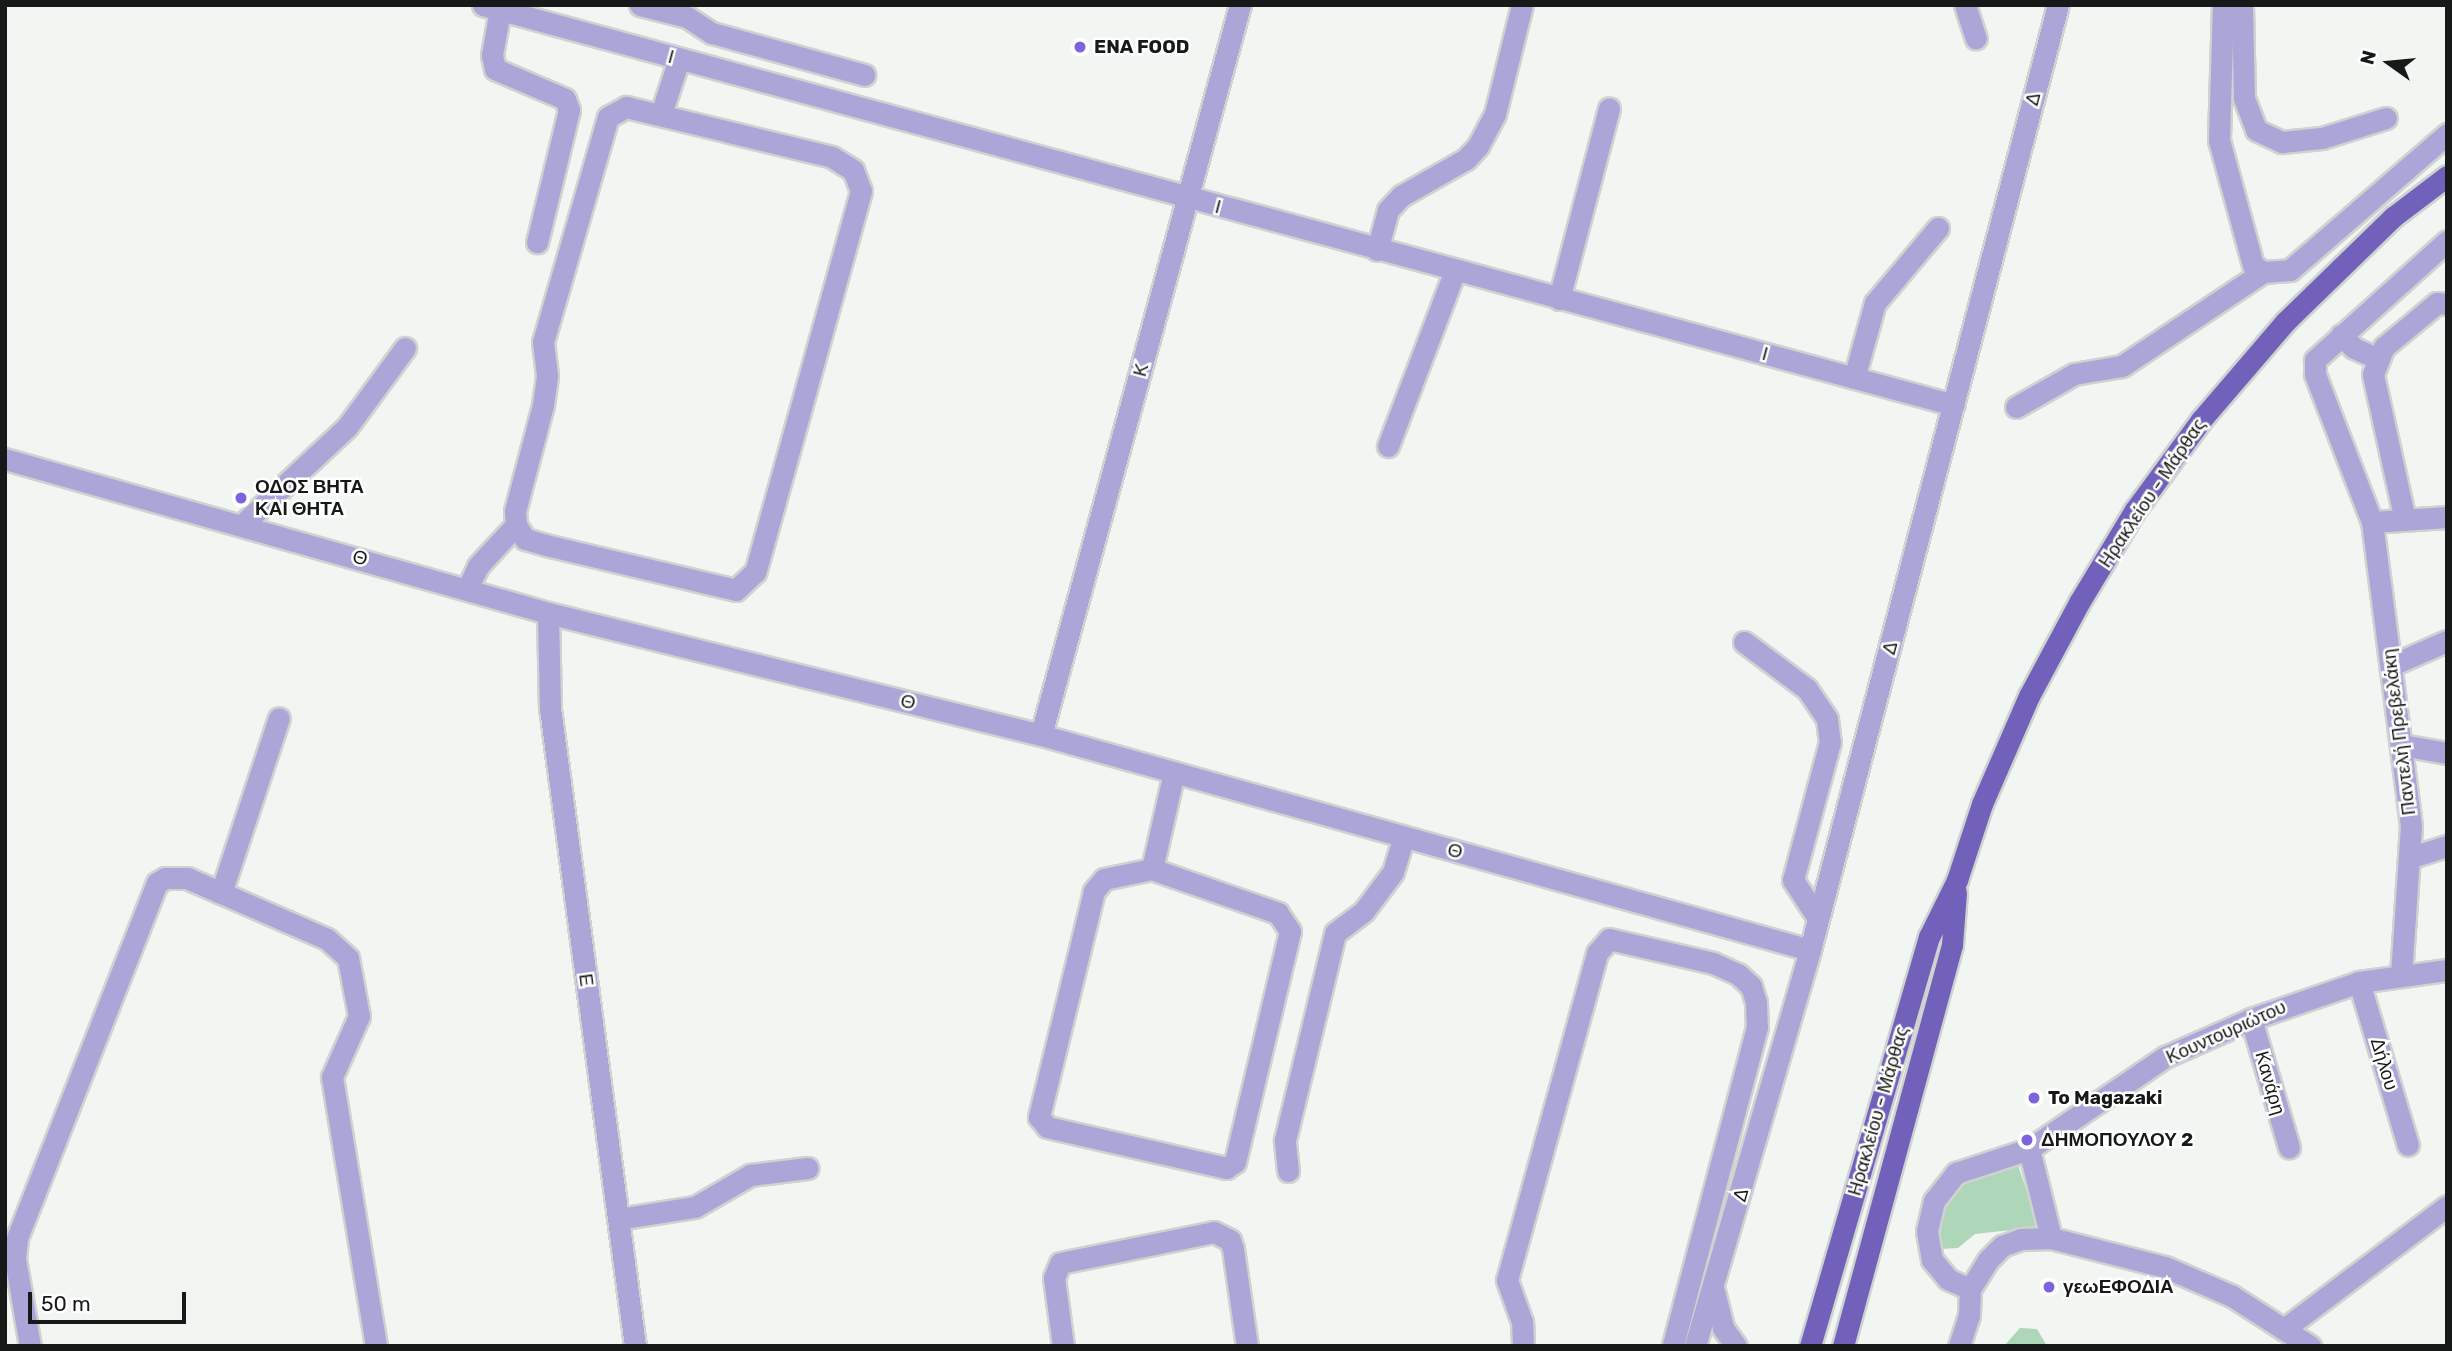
<!DOCTYPE html>
<meta charset="utf-8">
<style>
body{margin:0}
#map{position:relative;width:2452px;height:1351px;overflow:hidden;background:#f2f6f3;font-family:Rubik,sans-serif}
div>[style]{position:absolute}
.green>*{inset:0;background:#aed6b9}
.roads{filter:drop-shadow(2px 0 #cfd3d0) drop-shadow(-2px 0 #cfd3d0) drop-shadow(0 2px #cfd3d0) drop-shadow(0 -2px #cfd3d0)}
.minor>*{height:21px;margin:-10.5px;padding:0 10.5px;transform-origin:10.5px;border-radius:10.5px;background:#aca6d8}
.major>*{height:21px;margin:-10.5px;padding:0 10.5px;transform-origin:10.5px;border-radius:10.5px;background:#7161ba}
.dots>*{width:19px;height:19px;translate:-50% -50%;box-sizing:border-box;border:4px solid #fff;border-radius:50%}
span{translate:-50% -50%;white-space:nowrap;text-align:center;line-height:1.15;-webkit-text-stroke:5px #fff;paint-order:stroke}
.poi-label{font-size:19px;color:#171918;font-weight:700}
.left{translate:0 -50%;text-align:left}
.street-label{font-size:19px;color:#171918}
.frame{position:absolute;inset:0;border:7px solid #171918;pointer-events:none}
.north{position:absolute;left:2354px;top:28px;width:70px;height:70px;-webkit-text-stroke:5px #fff;paint-order:stroke;rotate:285deg;font-size:19px;font-weight:700;line-height:28px;text-align:center;color:#171918}
.north::after{content:'';display:block;margin:auto;width:24px;height:32px;background:#171918;clip-path:polygon(50% 0,100% 100%,50% 72%,0 100%)}
.scale{position:absolute;left:28px;top:1292px;width:158px;height:32px;box-sizing:border-box;border:4px solid #171918;border-top:0;padding-left:9px;font-size:21px;line-height:24px;white-space:nowrap;color:#171918;-webkit-text-stroke:5px #fff;paint-order:stroke}
</style>
<div id="map">
<div class="green">
<i style="clip-path:polygon(2016px 1159px,2039px 1227px,1975px 1234px,1958px 1248px,1941px 1249px,1929px 1211px,1968px 1168px)"></i>
<i style="clip-path:polygon(2020px 1328px,2037px 1329px,2047px 1346px,2004px 1346px)"></i>
</div>
<div class="roads">
<div class="minor">
<i style="left:483px;top:5px;width:1524px;rotate:15.21deg"></i>
<i style="left:640px;top:5px;width:49px;rotate:14.3deg"></i>
<i style="left:687px;top:17px;width:30px;rotate:33deg"></i>
<i style="left:712px;top:33px;width:158px;rotate:15.4deg"></i>
<i style="left:1965px;top:5px;width:35px;rotate:72deg"></i>
<i style="left:2223px;top:5px;width:135px;rotate:91.7deg"></i>
<i style="left:2219px;top:140px;width:130px;rotate:74.8deg"></i>
<i style="left:2253px;top:265px;width:12px;rotate:35deg"></i>
<i style="left:2263px;top:272px;width:27px;rotate:-4deg"></i>
<i style="left:2290px;top:270px;width:208px;rotate:-40.9deg"></i>
<i style="left:2242px;top:5px;width:93px;rotate:88.8deg"></i>
<i style="left:2244px;top:98px;width:34px;rotate:69deg"></i>
<i style="left:2256px;top:130px;width:29px;rotate:25deg"></i>
<i style="left:2282px;top:142px;width:40px;rotate:-5.7deg"></i>
<i style="left:2322px;top:138px;width:67px;rotate:-17.4deg"></i>
<i style="left:500px;top:10px;width:46px;rotate:100.1deg"></i>
<i style="left:492px;top:55px;width:14px;rotate:78deg"></i>
<i style="left:495px;top:69px;width:76px;rotate:23.2deg"></i>
<i style="left:565px;top:99px;width:12px;rotate:70deg"></i>
<i style="left:569px;top:110px;width:136px;rotate:103.6deg"></i>
<i style="left:626px;top:107px;width:212px;rotate:13.6deg"></i>
<i style="left:832px;top:157px;width:25px;rotate:32deg"></i>
<i style="left:853px;top:170px;width:22px;rotate:69deg"></i>
<i style="left:861px;top:191px;width:395px;rotate:105.5deg"></i>
<i style="left:755px;top:572px;width:26px;rotate:137deg"></i>
<i style="left:736px;top:590px;width:195px;rotate:-166.7deg"></i>
<i style="left:546px;top:545px;width:22px;rotate:-164deg"></i>
<i style="left:525px;top:539px;width:17px;rotate:-123deg"></i>
<i style="left:516px;top:525px;width:14px;rotate:-94deg"></i>
<i style="left:515px;top:511px;width:110px;rotate:-75.2deg"></i>
<i style="left:543px;top:405px;width:30px;rotate:-82deg"></i>
<i style="left:547px;top:375px;width:33px;rotate:-97deg"></i>
<i style="left:543px;top:342px;width:234px;rotate:-73.9deg"></i>
<i style="left:608px;top:117px;width:21px;rotate:-29deg"></i>
<i style="left:661px;top:114px;width:58px;rotate:-71.9deg"></i>
<i style="left:1377px;top:250px;width:41px;rotate:-74.6deg"></i>
<i style="left:1388px;top:210px;width:19px;rotate:-47deg"></i>
<i style="left:1401px;top:196px;width:75px;rotate:-29.6deg"></i>
<i style="left:1466px;top:159px;width:18px;rotate:-47deg"></i>
<i style="left:1478px;top:146px;width:36px;rotate:-62deg"></i>
<i style="left:1495px;top:114px;width:112px;rotate:-76.1deg"></i>
<i style="left:1559px;top:299px;width:197px;rotate:-75.3deg"></i>
<i style="left:2341px;top:335px;width:18px;rotate:45deg"></i>
<i style="left:2354px;top:348px;width:27px;rotate:24deg"></i>
<i style="left:1854px;top:378px;width:78px;rotate:-74.4deg"></i>
<i style="left:1875px;top:303px;width:98px;rotate:-50deg"></i>
<i style="left:2016px;top:407px;width:67px;rotate:-29.6deg"></i>
<i style="left:2074px;top:374px;width:49px;rotate:-9.5deg"></i>
<i style="left:2122px;top:366px;width:169px;rotate:-33.7deg"></i>
<i style="left:1388px;top:446px;width:187px;rotate:-69.1deg"></i>
<i style="left:5px;top:459px;width:564px;rotate:15.83deg"></i>
<i style="left:548px;top:613px;width:508px;rotate:13.9deg"></i>
<i style="left:1041px;top:735px;width:798px;rotate:15.62deg"></i>
<i style="left:2405px;top:520px;width:149px;rotate:-102.4deg"></i>
<i style="left:2373px;top:374px;width:29px;rotate:-68deg"></i>
<i style="left:2384px;top:347px;width:69px;rotate:-39.7deg"></i>
<i style="left:2437px;top:303px;width:10px;rotate:6deg"></i>
<i style="left:2372px;top:522px;width:75px;rotate:-3.8deg"></i>
<i style="left:243px;top:524px;width:142px;rotate:-43deg"></i>
<i style="left:347px;top:427px;width:98px;rotate:-53.7deg"></i>
<i style="left:467px;top:589px;width:25px;rotate:-64deg"></i>
<i style="left:478px;top:566px;width:56px;rotate:-47.2deg"></i>
<i style="left:548px;top:613px;width:95px;rotate:88.8deg"></i>
<i style="left:550px;top:708px;width:644px;rotate:82.41deg"></i>
<i style="left:1744px;top:642px;width:79px;rotate:36.7deg"></i>
<i style="left:1807px;top:689px;width:36px;rotate:56deg"></i>
<i style="left:1827px;top:719px;width:23px;rotate:83deg"></i>
<i style="left:1830px;top:742px;width:143px;rotate:105deg"></i>
<i style="left:1793px;top:880px;width:45px;rotate:56.7deg"></i>
<i style="left:2392px;top:665px;width:60px;rotate:-23.6deg"></i>
<i style="left:1041px;top:735px;width:757px;rotate:-74.75deg"></i>
<i style="left:2402px;top:745px;width:46px;rotate:10.1deg"></i>
<i style="left:2409px;top:858px;width:40px;rotate:-18deg"></i>
<i style="left:1152px;top:869px;width:49px;rotate:168.2deg"></i>
<i style="left:1104px;top:879px;width:16px;rotate:130deg"></i>
<i style="left:1094px;top:891px;width:233px;rotate:103.7deg"></i>
<i style="left:1039px;top:1117px;width:13px;rotate:51deg"></i>
<i style="left:1047px;top:1127px;width:184px;rotate:12.9deg"></i>
<i style="left:1226px;top:1168px;width:11px;rotate:-34deg"></i>
<i style="left:1235px;top:1162px;width:237px;rotate:-76.6deg"></i>
<i style="left:1290px;top:931px;width:22px;rotate:-124deg"></i>
<i style="left:1278px;top:913px;width:133px;rotate:-160.8deg"></i>
<i style="left:1152px;top:869px;width:99px;rotate:-77.2deg"></i>
<i style="left:221px;top:893px;width:184px;rotate:-71.7deg"></i>
<i style="left:2401px;top:976px;width:150px;rotate:-86.2deg"></i>
<i style="left:2411px;top:826px;width:306px;rotate:-97.3deg"></i>
<i style="left:2372px;top:522px;width:159px;rotate:-111.1deg"></i>
<i style="left:2315px;top:374px;width:14px;rotate:-90deg"></i>
<i style="left:2315px;top:360px;width:178px;rotate:-42deg"></i>
<i style="left:2359px;top:982px;width:170px;rotate:73.3deg"></i>
<i style="left:2251px;top:1019px;width:134px;rotate:73.5deg"></i>
<i style="left:2029px;top:1149px;width:92px;rotate:76.1deg"></i>
<i style="left:1288px;top:1171px;width:31px;rotate:-96deg"></i>
<i style="left:1285px;top:1140px;width:213px;rotate:-76.4deg"></i>
<i style="left:1335px;top:933px;width:36px;rotate:-37deg"></i>
<i style="left:1364px;top:911px;width:49px;rotate:-53.4deg"></i>
<i style="left:1393px;top:872px;width:37px;rotate:-73deg"></i>
<i style="left:618px;top:1219px;width:78px;rotate:-8.9deg"></i>
<i style="left:695px;top:1207px;width:64px;rotate:-30.2deg"></i>
<i style="left:750px;top:1175px;width:58px;rotate:-6.9deg"></i>
<i style="left:1970px;top:1289px;width:24px;rotate:-156deg"></i>
<i style="left:1948px;top:1279px;width:25px;rotate:-130deg"></i>
<i style="left:1932px;top:1260px;width:29px;rotate:-100deg"></i>
<i style="left:1927px;top:1231px;width:31px;rotate:-77deg"></i>
<i style="left:1934px;top:1201px;width:36px;rotate:-52deg"></i>
<i style="left:1956px;top:1173px;width:77px;rotate:-18.2deg"></i>
<i style="left:2029px;top:1149px;width:164px;rotate:-34.1deg"></i>
<i style="left:2165px;top:1057px;width:94px;rotate:-23.8deg"></i>
<i style="left:2251px;top:1019px;width:114px;rotate:-18.9deg"></i>
<i style="left:2359px;top:982px;width:89px;rotate:-7.8deg"></i>
<i style="left:1714px;top:1291px;width:38px;rotate:76deg"></i>
<i style="left:1723px;top:1328px;width:22px;rotate:54deg"></i>
<i style="left:2284px;top:1329px;width:204px;rotate:-37deg"></i>
<i style="left:30px;top:1346px;width:89px;rotate:-99.7deg"></i>
<i style="left:15px;top:1258px;width:20px;rotate:-84deg"></i>
<i style="left:17px;top:1238px;width:382px;rotate:-68.5deg"></i>
<i style="left:157px;top:883px;width:9px;rotate:-32deg"></i>
<i style="left:165px;top:878px;width:22px"></i>
<i style="left:187px;top:878px;width:153px;rotate:23.5deg"></i>
<i style="left:327px;top:939px;width:28px;rotate:42deg"></i>
<i style="left:348px;top:958px;width:59px;rotate:79.3deg"></i>
<i style="left:359px;top:1016px;width:67px;rotate:113.9deg"></i>
<i style="left:332px;top:1077px;width:273px;rotate:80.7deg"></i>
<i style="left:1063px;top:1346px;width:69px;rotate:-97.5deg"></i>
<i style="left:1054px;top:1278px;width:16px;rotate:-68deg"></i>
<i style="left:1060px;top:1263px;width:157px;rotate:-11.4deg"></i>
<i style="left:1214px;top:1232px;width:18px;rotate:27deg"></i>
<i style="left:1230px;top:1240px;width:9px;rotate:72deg"></i>
<i style="left:1233px;top:1249px;width:98px;rotate:81.8deg"></i>
<i style="left:1523px;top:1346px;width:24px;rotate:-92deg"></i>
<i style="left:1522px;top:1322px;width:45px;rotate:-109.7deg"></i>
<i style="left:1507px;top:1280px;width:339px;rotate:-74.6deg"></i>
<i style="left:1597px;top:953px;width:18px;rotate:-49deg"></i>
<i style="left:1609px;top:939px;width:107px;rotate:13deg"></i>
<i style="left:1713px;top:963px;width:27px;rotate:24deg"></i>
<i style="left:1738px;top:974px;width:18px;rotate:43deg"></i>
<i style="left:1751px;top:986px;width:17px;rotate:73deg"></i>
<i style="left:1756px;top:1002px;width:25px;rotate:88deg"></i>
<i style="left:1757px;top:1027px;width:330px;rotate:104.8deg"></i>
<i style="left:1695px;top:1346px;width:412px;rotate:-73.8deg"></i>
<i style="left:1810px;top:950px;width:977px;rotate:-75.3deg"></i>
<i style="left:1959px;top:1346px;width:32px;rotate:-72deg"></i>
<i style="left:1969px;top:1316px;width:27px;rotate:-88deg"></i>
<i style="left:1970px;top:1289px;width:34px;rotate:-58deg"></i>
<i style="left:1988px;top:1260px;width:20px;rotate:-45deg"></i>
<i style="left:2002px;top:1246px;width:20px;rotate:-20deg"></i>
<i style="left:2021px;top:1239px;width:30px;rotate:-2deg"></i>
<i style="left:2051px;top:1238px;width:118px;rotate:14.3deg"></i>
<i style="left:2165px;top:1267px;width:73px;rotate:23.4deg"></i>
<i style="left:2232px;top:1296px;width:93px;rotate:32.7deg"></i>
</div>
<div class="major">
<i style="left:1810px;top:1346px;width:426px;rotate:-73.8deg"></i>
<i style="left:1929px;top:937px;width:64px;rotate:-63.8deg"></i>
<i style="left:1957px;top:880px;width:80px;rotate:-71.8deg"></i>
<i style="left:1982px;top:804px;width:118px;rotate:-66.5deg"></i>
<i style="left:2029px;top:696px;width:108px;rotate:-61.8deg"></i>
<i style="left:2080px;top:601px;width:106px;rotate:-58.9deg"></i>
<i style="left:2135px;top:510px;width:112px;rotate:-53.7deg"></i>
<i style="left:2201px;top:420px;width:129px;rotate:-49.4deg"></i>
<i style="left:2285px;top:322px;width:151px;rotate:-44.2deg"></i>
<i style="left:2393px;top:217px;width:68px;rotate:-37.2deg"></i>
<i style="left:1843px;top:1346px;width:416px;rotate:-74.8deg"></i>
<i style="left:1952px;top:945px;width:53px;rotate:-85.7deg"></i>
</div>
</div>
<div class="dots">
<i style="left:1080px;top:47px;background:#7e63de"></i>
<i style="left:241px;top:498px;background:#7e63de"></i>
<i style="left:2034px;top:1098px;background:#7e63de"></i>
<i style="left:2027px;top:1140px;background:#7e63de"></i>
<i style="left:2049px;top:1287px;background:#7e63de"></i>
</div>
<div class="poi-label">
<span class="left" style="left:1094px;top:47px">ENA FOOD</span>
<span class="left" style="left:255px;top:498px">ΟΔΟΣ ΒΗΤΑ<br>ΚΑΙ ΘΗΤΑ</span>
<span class="left" style="left:2048px;top:1098px">To Magazaki</span>
<span class="left" style="left:2041px;top:1140px">ΔΗΜΟΠΟΥΛΟΥ 2</span>
<span class="left" style="left:2063px;top:1287px">γεωΕΦΟΔΙΑ</span>
</div>
<div class="street-label">
<span style="left:671px;top:57px;rotate:15deg">Ι</span>
<span style="left:2033px;top:99px;rotate:-75deg">Δ</span>
<span style="left:1218px;top:207px;rotate:15deg">Ι</span>
<span style="left:1765px;top:354px;rotate:15deg">Ι</span>
<span style="left:1141px;top:370px;rotate:-75deg">Κ</span>
<span style="left:2152px;top:493px;rotate:-56deg">Ηρακλείου - Μάρθας</span>
<span style="left:360px;top:558px;rotate:16deg">Θ</span>
<span style="left:1890px;top:648px;rotate:-75deg">Δ</span>
<span style="left:908px;top:702px;rotate:14deg">Θ</span>
<span style="left:2399px;top:732px;rotate:-97deg">Παντελή Πρεβελάκη</span>
<span style="left:1455px;top:851px;rotate:16deg">Θ</span>
<span style="left:586px;top:980px;rotate:82deg">Ε</span>
<span style="left:2226px;top:1032px;rotate:-24deg">Κουντουριώτου</span>
<span style="left:2384px;top:1064px;rotate:73deg">Δήλου</span>
<span style="left:2270px;top:1083px;rotate:74deg">Κανάρη</span>
<span style="left:1878px;top:1111px;rotate:-74deg">Ηρακλείου - Μάρθας</span>
<span style="left:1741px;top:1195px;rotate:-74deg">Δ</span>
</div>
<div class="frame"></div>
<div class="north">N</div>
<div class="scale">50 m</div>
</div>
